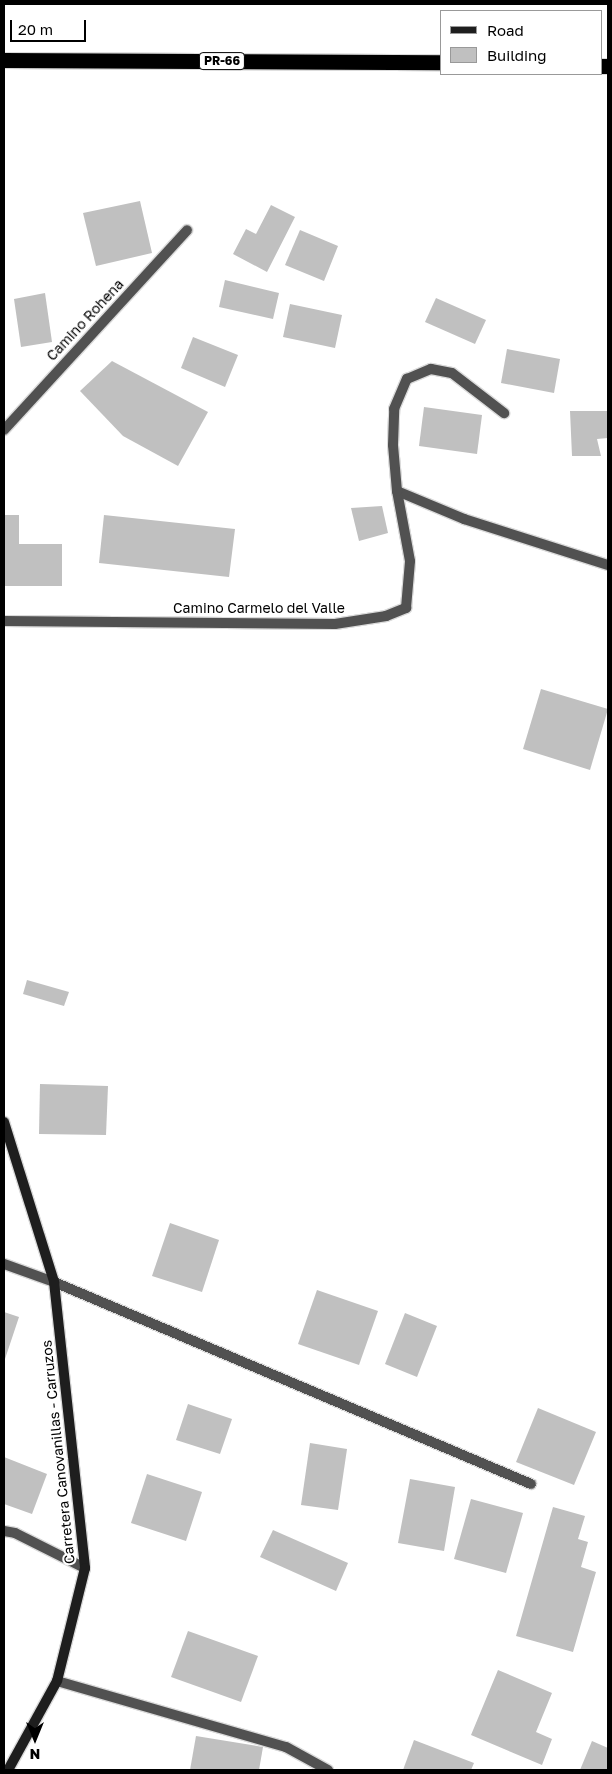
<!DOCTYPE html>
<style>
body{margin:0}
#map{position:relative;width:612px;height:1774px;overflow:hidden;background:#fff;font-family:"Golos Text",sans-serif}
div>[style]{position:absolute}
.building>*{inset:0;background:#c0c0c0}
.roads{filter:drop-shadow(1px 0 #dbdbdb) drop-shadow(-1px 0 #dbdbdb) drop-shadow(0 1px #dbdbdb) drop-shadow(0 -1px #dbdbdb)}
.street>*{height:10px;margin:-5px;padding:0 5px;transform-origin:5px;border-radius:5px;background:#515151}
.secondary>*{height:10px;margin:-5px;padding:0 5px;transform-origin:5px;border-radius:5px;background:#1e1e1e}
.highway>*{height:15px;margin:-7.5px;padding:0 7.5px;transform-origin:7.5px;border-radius:7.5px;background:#000}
span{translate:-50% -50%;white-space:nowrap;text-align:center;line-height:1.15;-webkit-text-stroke:4px #fff;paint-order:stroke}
.shield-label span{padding:1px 4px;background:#fff;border:1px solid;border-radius:4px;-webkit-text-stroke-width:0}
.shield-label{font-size:12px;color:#000;font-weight:700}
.street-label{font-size:14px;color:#000}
.frame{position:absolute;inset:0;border:5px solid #000;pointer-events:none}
.legend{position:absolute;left:440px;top:10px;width:162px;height:65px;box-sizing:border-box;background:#fff;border:1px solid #999;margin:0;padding:6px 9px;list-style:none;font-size:15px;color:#000}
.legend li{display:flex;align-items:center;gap:10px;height:25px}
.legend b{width:25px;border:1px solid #999}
.north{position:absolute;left:10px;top:1714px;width:50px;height:50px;-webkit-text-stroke:4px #fff;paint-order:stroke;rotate:180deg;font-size:14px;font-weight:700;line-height:20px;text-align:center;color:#000}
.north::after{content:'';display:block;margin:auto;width:18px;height:22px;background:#000;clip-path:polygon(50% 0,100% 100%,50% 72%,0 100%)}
.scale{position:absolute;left:10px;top:20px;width:76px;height:22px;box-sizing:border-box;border:2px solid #000;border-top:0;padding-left:6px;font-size:15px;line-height:18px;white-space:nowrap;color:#000;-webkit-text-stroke:4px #fff;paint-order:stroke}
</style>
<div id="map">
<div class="building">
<i style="clip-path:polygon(140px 201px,152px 253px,96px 266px,83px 213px)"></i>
<i style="clip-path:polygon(271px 205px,295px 217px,267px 272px,233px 254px,246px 229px,256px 234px)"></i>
<i style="clip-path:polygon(300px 230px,338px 246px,324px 281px,285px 265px)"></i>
<i style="clip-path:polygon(225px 280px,279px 293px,273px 319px,219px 307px)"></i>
<i style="clip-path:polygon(45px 293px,52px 342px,21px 347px,14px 299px)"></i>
<i style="clip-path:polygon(436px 298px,486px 320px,475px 344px,425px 322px)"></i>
<i style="clip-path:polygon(290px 304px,342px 315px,335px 348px,283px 337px)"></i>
<i style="clip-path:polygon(193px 337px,238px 355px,225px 387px,181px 368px)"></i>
<i style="clip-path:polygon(507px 349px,560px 359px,554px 393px,501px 383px)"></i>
<i style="clip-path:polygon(112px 361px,208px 412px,178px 466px,123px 436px,80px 391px)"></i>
<i style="clip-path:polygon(424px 407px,482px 415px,477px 454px,419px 446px)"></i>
<i style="clip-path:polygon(570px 411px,608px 411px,608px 438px,597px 439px,601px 456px,572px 456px)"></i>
<i style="clip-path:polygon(382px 506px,388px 533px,359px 541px,351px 508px)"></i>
<i style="clip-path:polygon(4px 515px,19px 515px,19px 544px,62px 544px,62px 586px,4px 586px)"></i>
<i style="clip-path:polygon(104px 515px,235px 529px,229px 577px,99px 563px)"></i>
<i style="clip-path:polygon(541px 689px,608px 709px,590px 770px,523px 749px)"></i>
<i style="clip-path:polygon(27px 980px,69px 992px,64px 1006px,23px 994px)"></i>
<i style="clip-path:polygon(40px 1084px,108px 1086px,106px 1135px,39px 1134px)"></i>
<i style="clip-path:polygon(170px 1223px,219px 1240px,202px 1292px,152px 1276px)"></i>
<i style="clip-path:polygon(317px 1290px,378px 1311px,359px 1365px,298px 1344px)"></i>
<i style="clip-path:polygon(4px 1312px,19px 1317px,4px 1362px)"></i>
<i style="clip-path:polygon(405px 1313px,437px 1326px,417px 1377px,385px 1364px)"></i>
<i style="clip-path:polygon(188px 1404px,232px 1419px,220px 1454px,176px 1440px)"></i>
<i style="clip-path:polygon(538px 1408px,596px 1432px,574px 1485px,516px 1462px)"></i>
<i style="clip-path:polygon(310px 1443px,347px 1449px,338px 1510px,301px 1505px)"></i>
<i style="clip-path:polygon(4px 1457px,47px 1474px,32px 1514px,4px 1504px)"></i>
<i style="clip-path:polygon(147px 1474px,202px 1492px,186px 1541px,131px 1523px)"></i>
<i style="clip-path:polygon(410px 1479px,455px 1487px,444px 1551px,398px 1543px)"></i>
<i style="clip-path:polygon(471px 1499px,523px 1513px,506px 1573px,454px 1559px)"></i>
<i style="clip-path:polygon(553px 1507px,585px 1516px,578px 1539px,588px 1542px,581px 1567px,596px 1572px,573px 1652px,516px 1636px)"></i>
<i style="clip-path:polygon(273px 1530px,348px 1563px,336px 1591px,260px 1557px)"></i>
<i style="clip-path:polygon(188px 1631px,258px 1656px,241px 1702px,171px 1677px)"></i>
<i style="clip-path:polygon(498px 1670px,552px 1693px,536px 1732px,552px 1739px,542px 1765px,471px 1735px)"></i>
<i style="clip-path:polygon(196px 1736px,263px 1747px,259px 1770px,190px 1770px)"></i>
<i style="clip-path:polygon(414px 1740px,474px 1763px,471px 1770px,403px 1770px)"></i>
<i style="clip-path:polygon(592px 1741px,608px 1748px,608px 1770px,580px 1770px)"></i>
</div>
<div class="roads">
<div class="street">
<i style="left:4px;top:430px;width:271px;rotate:-47.5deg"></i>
<i style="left:397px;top:491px;width:73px;rotate:22.7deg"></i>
<i style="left:464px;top:519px;width:151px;rotate:17.7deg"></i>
<i style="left:4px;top:621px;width:331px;rotate:0.5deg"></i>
<i style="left:335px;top:624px;width:52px;rotate:-8.9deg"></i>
<i style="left:386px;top:616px;width:22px;rotate:-22deg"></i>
<i style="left:406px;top:608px;width:47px;rotate:-85.1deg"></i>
<i style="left:410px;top:561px;width:71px;rotate:-100.5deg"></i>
<i style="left:397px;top:491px;width:46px;rotate:-95deg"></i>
<i style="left:393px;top:445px;width:36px;rotate:-88deg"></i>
<i style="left:394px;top:409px;width:33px;rotate:-67deg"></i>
<i style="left:407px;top:379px;width:26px;rotate:-23deg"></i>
<i style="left:431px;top:369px;width:21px;rotate:11deg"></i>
<i style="left:452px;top:373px;width:66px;rotate:37.6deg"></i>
<i style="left:4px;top:1264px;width:53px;rotate:19.8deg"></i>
<i style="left:54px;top:1282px;width:518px;rotate:22.95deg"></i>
<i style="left:4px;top:1531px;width:11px;rotate:10deg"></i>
<i style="left:15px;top:1533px;width:78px;rotate:26.6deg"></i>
<i style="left:57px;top:1681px;width:238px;rotate:16.1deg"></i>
<i style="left:286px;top:1747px;width:48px;rotate:28.7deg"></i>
</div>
<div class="secondary">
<i style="left:4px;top:1122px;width:168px;rotate:72.6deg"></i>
<i style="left:54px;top:1282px;width:288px;rotate:83.8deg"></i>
<i style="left:85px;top:1568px;width:116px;rotate:103.9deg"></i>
<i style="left:57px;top:1681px;width:102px;rotate:118.8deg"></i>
</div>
<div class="highway">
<i style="left:4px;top:60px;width:437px;rotate:0.3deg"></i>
<i style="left:601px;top:66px;width:7px"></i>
</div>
</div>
<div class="shield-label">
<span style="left:222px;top:61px">PR-66</span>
</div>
<div class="street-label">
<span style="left:85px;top:320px;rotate:-47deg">Camino Rohena</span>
<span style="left:259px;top:608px">Camino Carmelo del Valle</span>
<span style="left:58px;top:1452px;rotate:-96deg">Carretera Canovanillas - Carruzos</span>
</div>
<div class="frame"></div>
<ul class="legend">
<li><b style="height:6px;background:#1e1e1e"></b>Road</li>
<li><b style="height:14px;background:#c0c0c0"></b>Building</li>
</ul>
<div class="north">N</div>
<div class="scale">20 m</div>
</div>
